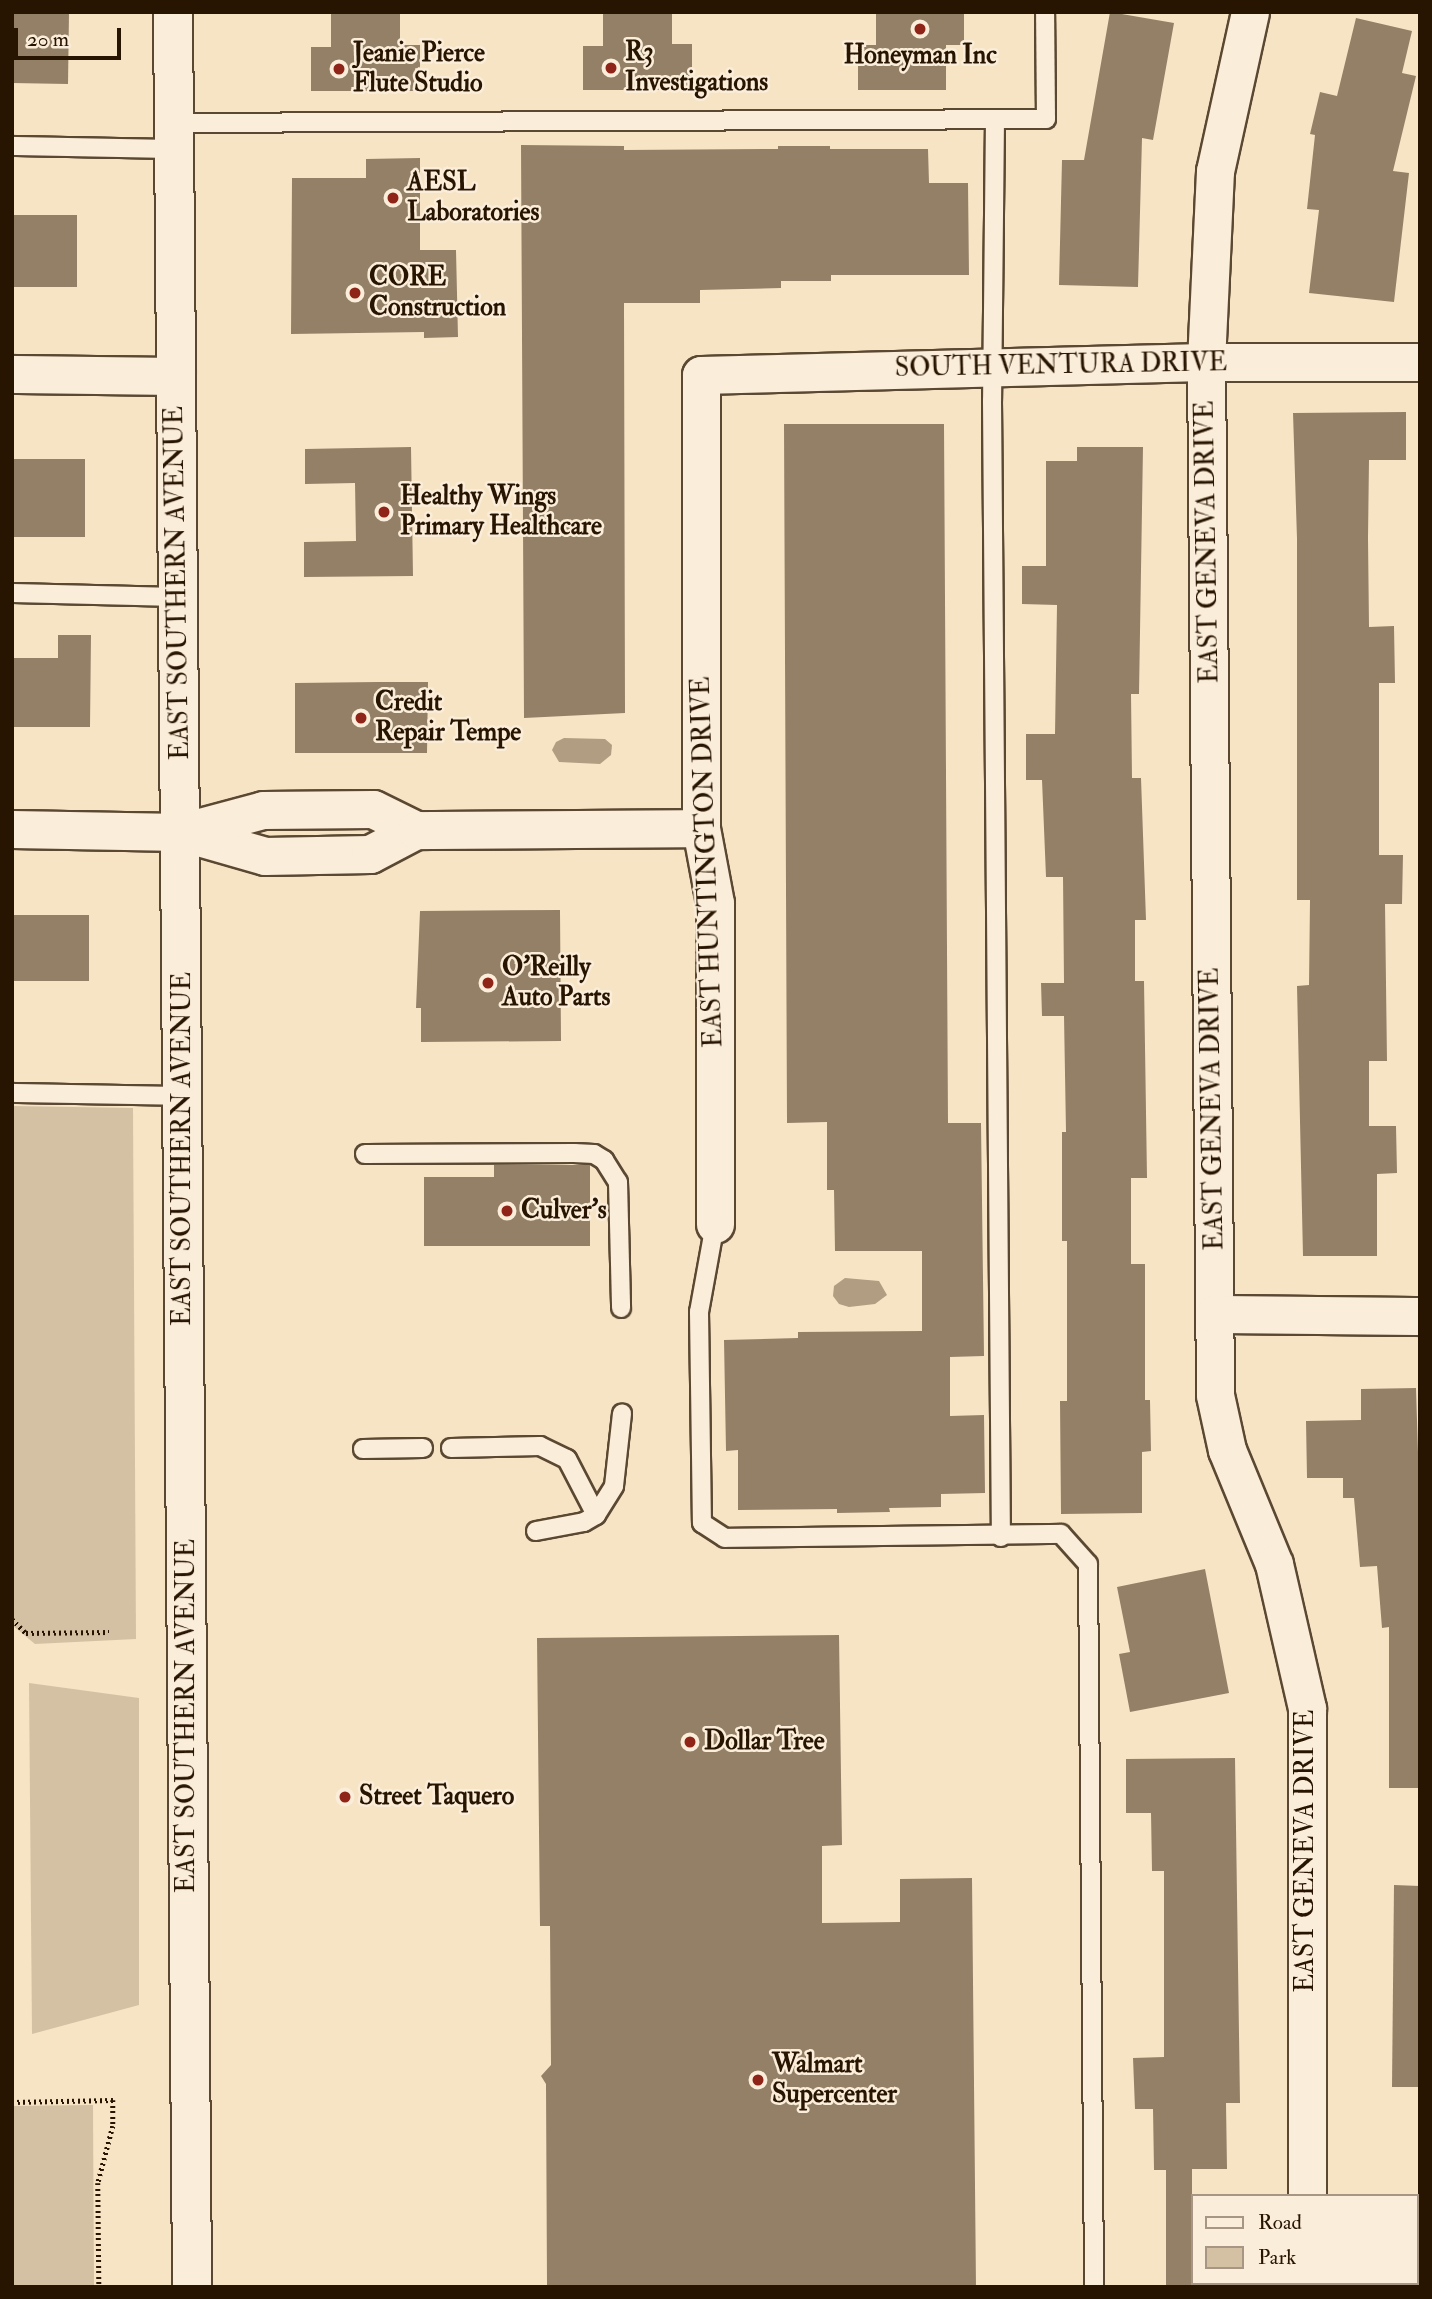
<!DOCTYPE html>
<style>
body{margin:0}
#map{position:relative;width:1432px;height:2299px;overflow:hidden;background:#f7e4c5;font-family:"IM FELL Double Pica",serif}
div>[style]{position:absolute}
.green>*{inset:0;background:#d4c1a4}
.water>*{inset:0;background:#b09d82}
.building>*{inset:0;background:#938067}
.path>*{height:4.5px;margin-top:-2.25px;transform-origin:0;background:repeating-linear-gradient(90deg,#271401 0 2px,transparent 0 5.5px)}
.roads{filter:drop-shadow(2px 0 #5b4832) drop-shadow(-2px 0 #5b4832) drop-shadow(0 2px #5b4832) drop-shadow(0 -2px #5b4832)}
.lane>*{height:18px;margin:-9px;padding:0 9px;transform-origin:9px;border-radius:9px;background:#faedd9}
.street>*{height:37px;margin:-18.5px;padding:0 18.5px;transform-origin:18.5px;border-radius:18.5px;background:#faedd9}
.secondary>*{height:38px;margin:-19px;padding:0 19px;transform-origin:19px;border-radius:19px;background:#faedd9}
.dots>*{width:19px;height:19px;translate:-50% -50%;box-sizing:border-box;border:4px solid #faedd9;border-radius:50%}
span{translate:-50% -50%;white-space:nowrap;text-align:center;line-height:1.15;-webkit-text-stroke:5px #faedd9;paint-order:stroke}
.poi-label{font-size:26px;color:#271401;font-weight:700}
.left{translate:0 -50%;text-align:left}
.street-label{font-size:26px;color:#271401}
.frame{position:absolute;inset:0;border:14px solid #271401;pointer-events:none}
.legend{position:absolute;left:1191px;top:2194px;width:228px;height:91px;box-sizing:border-box;background:#faedd9;border:2px solid #a69683;margin:0;padding:9px 12px;list-style:none;font-size:21px;color:#271401}
.legend li{display:flex;align-items:center;gap:14px;height:35px}
.legend b{width:35px;border:2px solid #a69683}
.scale{position:absolute;left:14px;top:28px;width:107px;height:32px;box-sizing:border-box;border:4px solid #271401;border-top:0;padding-left:9px;font-size:21px;line-height:24px;white-space:nowrap;color:#271401;-webkit-text-stroke:5px #faedd9;paint-order:stroke}
</style>
<div id="map">
<div class="green">
<i style="clip-path:polygon(12px 1106px,133px 1108px,136px 1639px,35px 1644px,12px 1625px)"></i>
<i style="clip-path:polygon(29px 1683px,139px 1698px,139px 2005px,32px 2034px)"></i>
<i style="clip-path:polygon(93px 2105px,94px 2287px,12px 2287px,12px 2106px)"></i>
</div>
<div class="water">
<i style="clip-path:polygon(564px 738px,605px 739px,612px 745px,611px 755px,600px 764px,559px 762px,552px 750px,556px 742px)"></i>
<i style="clip-path:polygon(845px 1278px,879px 1281px,887px 1295px,875px 1304px,849px 1307px,839px 1304px,833px 1296px,834px 1286px)"></i>
</div>
<div class="building">
<i style="clip-path:polygon(12px 12px,69px 12px,68px 84px,12px 83px)"></i>
<i style="clip-path:polygon(331px 12px,400px 12px,400px 45px,420px 45px,420px 91px,311px 91px,311px 47px,331px 47px)"></i>
<i style="clip-path:polygon(603px 12px,672px 12px,672px 44px,692px 44px,692px 90px,583px 90px,583px 46px,603px 46px)"></i>
<i style="clip-path:polygon(876px 12px,964px 12px,964px 45px,946px 45px,946px 90px,858px 90px,858px 45px,876px 45px)"></i>
<i style="clip-path:polygon(1110px 12px,1174px 23px,1153px 140px,1142px 138px,1138px 287px,1059px 285px,1062px 160px,1084px 160px)"></i>
<i style="clip-path:polygon(1356px 18px,1412px 31px,1402px 73px,1416px 76px,1393px 171px,1409px 173px,1394px 302px,1309px 293px,1319px 210px,1307px 209px,1315px 135px,1310px 134px,1320px 92px,1337px 96px)"></i>
<i style="clip-path:polygon(521px 145px,624px 146px,624px 150px,778px 149px,778px 146px,830px 146px,830px 149px,928px 149px,929px 183px,968px 183px,969px 275px,831px 275px,831px 281px,781px 281px,781px 288px,700px 290px,700px 303px,624px 303px,625px 713px,524px 718px)"></i>
<i style="clip-path:polygon(420px 158px,420px 250px,456px 250px,458px 337px,424px 338px,424px 332px,291px 334px,292px 178px,366px 178px,366px 159px)"></i>
<i style="clip-path:polygon(12px 215px,77px 215px,77px 287px,12px 287px)"></i>
<i style="clip-path:polygon(1406px 412px,1406px 460px,1369px 460px,1368px 538px,1369px 627px,1394px 626px,1395px 683px,1379px 683px,1379px 855px,1403px 855px,1402px 904px,1385px 904px,1387px 1061px,1369px 1061px,1369px 1126px,1396px 1126px,1397px 1173px,1377px 1174px,1377px 1256px,1303px 1256px,1297px 986px,1309px 985px,1310px 900px,1297px 900px,1297px 539px,1293px 413px)"></i>
<i style="clip-path:polygon(784px 424px,944px 424px,948px 1123px,981px 1123px,984px 1356px,950px 1357px,950px 1416px,984px 1415px,985px 1493px,941px 1494px,941px 1507px,889px 1508px,890px 1512px,837px 1513px,837px 1509px,738px 1510px,738px 1450px,726px 1451px,724px 1340px,798px 1338px,798px 1332px,922px 1331px,922px 1251px,835px 1251px,834px 1190px,827px 1190px,827px 1122px,787px 1123px)"></i>
<i style="clip-path:polygon(411px 447px,413px 576px,304px 577px,304px 542px,356px 541px,355px 483px,305px 484px,305px 449px)"></i>
<i style="clip-path:polygon(1077px 447px,1143px 447px,1139px 694px,1131px 694px,1132px 778px,1141px 778px,1146px 920px,1135px 920px,1135px 981px,1144px 981px,1147px 1178px,1131px 1178px,1131px 1264px,1145px 1264px,1145px 1400px,1150px 1400px,1151px 1451px,1142px 1452px,1142px 1513px,1061px 1514px,1060px 1401px,1067px 1401px,1067px 1241px,1062px 1241px,1062px 1132px,1066px 1132px,1064px 1016px,1042px 1016px,1041px 983px,1064px 983px,1063px 877px,1046px 877px,1042px 780px,1026px 780px,1026px 734px,1055px 734px,1057px 605px,1022px 604px,1022px 566px,1046px 566px,1046px 461px,1077px 461px)"></i>
<i style="clip-path:polygon(12px 459px,85px 459px,85px 537px,12px 537px)"></i>
<i style="clip-path:polygon(58px 635px,91px 635px,90px 727px,12px 727px,12px 658px,58px 658px)"></i>
<i style="clip-path:polygon(378px 682px,428px 682px,427px 753px,295px 753px,295px 683px)"></i>
<i style="clip-path:polygon(560px 910px,561px 1041px,421px 1042px,421px 1008px,416px 1008px,420px 911px)"></i>
<i style="clip-path:polygon(12px 915px,89px 915px,89px 981px,12px 981px)"></i>
<i style="clip-path:polygon(494px 1165px,590px 1165px,590px 1246px,424px 1246px,424px 1177px,494px 1177px)"></i>
<i style="clip-path:polygon(1416px 1388px,1420px 1517px,1420px 1788px,1389px 1788px,1389px 1627px,1382px 1628px,1377px 1566px,1360px 1567px,1354px 1498px,1343px 1498px,1343px 1478px,1307px 1478px,1306px 1421px,1361px 1420px,1361px 1389px)"></i>
<i style="clip-path:polygon(1205px 1569px,1229px 1693px,1130px 1712px,1119px 1654px,1130px 1652px,1117px 1587px)"></i>
<i style="clip-path:polygon(839px 1635px,842px 1845px,822px 1846px,822px 1923px,900px 1922px,900px 1879px,972px 1878px,976px 2287px,547px 2287px,546px 2084px,541px 2076px,551px 2065px,550px 1926px,540px 1926px,537px 1638px)"></i>
<i style="clip-path:polygon(1235px 1758px,1240px 2103px,1226px 2103px,1227px 2169px,1192px 2169px,1192px 2287px,1166px 2287px,1166px 2170px,1154px 2170px,1153px 2109px,1135px 2109px,1133px 2058px,1164px 2057px,1164px 1871px,1152px 1871px,1151px 1813px,1126px 1813px,1126px 1759px)"></i>
<i style="clip-path:polygon(1394px 1885px,1420px 1886px,1420px 2087px,1392px 2087px)"></i>
</div>
<div class="path">
<i style="left:12px;top:1619px;width:20px;rotate:45deg"></i>
<i style="left:26px;top:1633px;width:83px;rotate:-0.7deg"></i>
<i style="left:12px;top:2102px;width:101px;rotate:-1.1deg"></i>
<i style="left:113px;top:2100px;width:26px;rotate:90deg"></i>
<i style="left:113px;top:2126px;width:59px;rotate:104.7deg"></i>
<i style="left:98px;top:2183px;width:104px;rotate:89.4deg"></i>
</div>
<div class="roads">
<div class="lane">
<i style="left:995px;top:119px;width:282px;rotate:90.6deg"></i>
<i style="left:992px;top:401px;width:1136px;rotate:89.55deg"></i>
<i style="left:174px;top:123px;width:872px;rotate:-0.26deg"></i>
<i style="left:1046px;top:119px;width:107px;rotate:-90.5deg"></i>
<i style="left:12px;top:146px;width:163px;rotate:1.1deg"></i>
<i style="left:12px;top:593px;width:166px;rotate:1.4deg"></i>
<i style="left:12px;top:1093px;width:170px;rotate:1deg"></i>
<i style="left:365px;top:1154px;width:209px;rotate:-0.3deg"></i>
<i style="left:574px;top:1153px;width:20px;rotate:3deg"></i>
<i style="left:594px;top:1154px;width:12px;rotate:31deg"></i>
<i style="left:604px;top:1160px;width:26px;rotate:58deg"></i>
<i style="left:618px;top:1182px;width:126px;rotate:88.6deg"></i>
<i style="left:715px;top:1224px;width:89px;rotate:100.3deg"></i>
<i style="left:699px;top:1312px;width:211px;rotate:89.2deg"></i>
<i style="left:702px;top:1523px;width:27px;rotate:33deg"></i>
<i style="left:725px;top:1538px;width:336px;rotate:-0.7deg"></i>
<i style="left:1061px;top:1534px;width:40px;rotate:48deg"></i>
<i style="left:1088px;top:1564px;width:723px;rotate:89.52deg"></i>
<i style="left:451px;top:1448px;width:89px;rotate:-1.3deg"></i>
<i style="left:540px;top:1446px;width:30px;rotate:26deg"></i>
<i style="left:567px;top:1459px;width:63px;rotate:62.6deg"></i>
<i style="left:363px;top:1449px;width:60px;rotate:-1deg"></i>
<i style="left:536px;top:1531px;width:49px;rotate:-10.6deg"></i>
<i style="left:584px;top:1522px;width:14px;rotate:-30deg"></i>
<i style="left:596px;top:1515px;width:34px;rotate:-58deg"></i>
<i style="left:614px;top:1486px;width:73px;rotate:-83.7deg"></i>
</div>
<div class="street">
<i style="left:1250px;top:12px;width:163px;rotate:102.4deg"></i>
<i style="left:1215px;top:171px;width:191px;rotate:92.7deg"></i>
<i style="left:1206px;top:362px;width:1033px;rotate:89.5deg"></i>
<i style="left:1215px;top:1395px;width:56px;rotate:77.7deg"></i>
<i style="left:1227px;top:1450px;width:123px;rotate:67.6deg"></i>
<i style="left:1274px;top:1564px;width:148px;rotate:77.1deg"></i>
<i style="left:1307px;top:1708px;width:488px;rotate:90deg"></i>
<i style="left:12px;top:374px;width:164px;rotate:0.7deg"></i>
<i style="left:12px;top:829px;width:169px;rotate:1deg"></i>
<i style="left:181px;top:832px;width:87px;rotate:15.9deg"></i>
<i style="left:265px;top:856px;width:105px;rotate:-1.1deg"></i>
<i style="left:370px;top:854px;width:52px;rotate:-27.6deg"></i>
<i style="left:181px;top:832px;width:85px;rotate:-15deg"></i>
<i style="left:263px;top:810px;width:110px;rotate:-0.5deg"></i>
<i style="left:373px;top:809px;width:48px;rotate:26deg"></i>
<i style="left:416px;top:830px;width:285px;rotate:-0.4deg"></i>
<i style="left:715px;top:1224px;width:321px;rotate:-90deg"></i>
<i style="left:715px;top:903px;width:76px;rotate:-100.6deg"></i>
<i style="left:701px;top:828px;width:453px;rotate:-90deg"></i>
<i style="left:701px;top:375px;width:505px;rotate:-1.47deg"></i>
<i style="left:1206px;top:362px;width:214px"></i>
<i style="left:1215px;top:1314px;width:205px;rotate:0.6deg"></i>
<i style="left:1307px;top:2283px;width:4px;rotate:90deg"></i>
</div>
<div class="secondary">
<i style="left:173px;top:12px;width:2275px;rotate:89.52deg"></i>
</div>
</div>
<div class="dots">
<i style="left:920px;top:29px;background:#8f2418"></i>
<i style="left:611px;top:68px;background:#8f2418"></i>
<i style="left:339px;top:69px;background:#8f2418"></i>
<i style="left:393px;top:198px;background:#8f2418"></i>
<i style="left:355px;top:293px;background:#8f2418"></i>
<i style="left:384px;top:512px;background:#8f2418"></i>
<i style="left:361px;top:718px;background:#8f2418"></i>
<i style="left:488px;top:983px;background:#8f2418"></i>
<i style="left:507px;top:1211px;background:#8f2418"></i>
<i style="left:690px;top:1742px;background:#8f2418"></i>
<i style="left:345px;top:1797px;background:#8f2418"></i>
<i style="left:758px;top:2080px;background:#8f2418"></i>
</div>
<div class="poi-label">
<span class="left" style="left:625px;top:68px">R3<br>Investigations</span>
<span class="left" style="left:353px;top:69px">Jeanie Pierce<br>Flute Studio</span>
<span style="left:920px;top:56px">Honeyman Inc</span>
<span class="left" style="left:407px;top:198px">AESL<br>Laboratories</span>
<span class="left" style="left:369px;top:293px">CORE<br>Construction</span>
<span class="left" style="left:400px;top:512px">Healthy Wings<br>Primary Healthcare</span>
<span class="left" style="left:375px;top:718px">Credit<br>Repair Tempe</span>
<span class="left" style="left:502px;top:983px">O'Reilly<br>Auto Parts</span>
<span class="left" style="left:521px;top:1211px">Culver's</span>
<span class="left" style="left:704px;top:1742px">Dollar Tree</span>
<span class="left" style="left:359px;top:1797px">Street Taquero</span>
<span class="left" style="left:772px;top:2080px">Walmart<br>Supercenter</span>
</div>
<div class="street-label">
<span style="left:1061px;top:366px;rotate:-1deg">SOUTH VENTURA DRIVE</span>
<span style="left:1208px;top:542px;rotate:-91deg">EAST GENEVA DRIVE</span>
<span style="left:178px;top:583px;rotate:-91deg">EAST SOUTHERN AVENUE</span>
<span style="left:708px;top:862px;rotate:-92deg">EAST HUNTINGTON DRIVE</span>
<span style="left:1213px;top:1109px;rotate:-91deg">EAST GENEVA DRIVE</span>
<span style="left:183px;top:1149px;rotate:-90deg">EAST SOUTHERN AVENUE</span>
<span style="left:187px;top:1716px;rotate:-90deg">EAST SOUTHERN AVENUE</span>
<span style="left:1306px;top:1851px;rotate:-90deg">EAST GENEVA DRIVE</span>
</div>
<div class="frame"></div>
<ul class="legend">
<li><b style="height:9px;background:#faedd9"></b>Road</li>
<li><b style="height:19px;background:#d4c1a4"></b>Park</li>
</ul>
<div class="scale">20 m</div>
</div>
